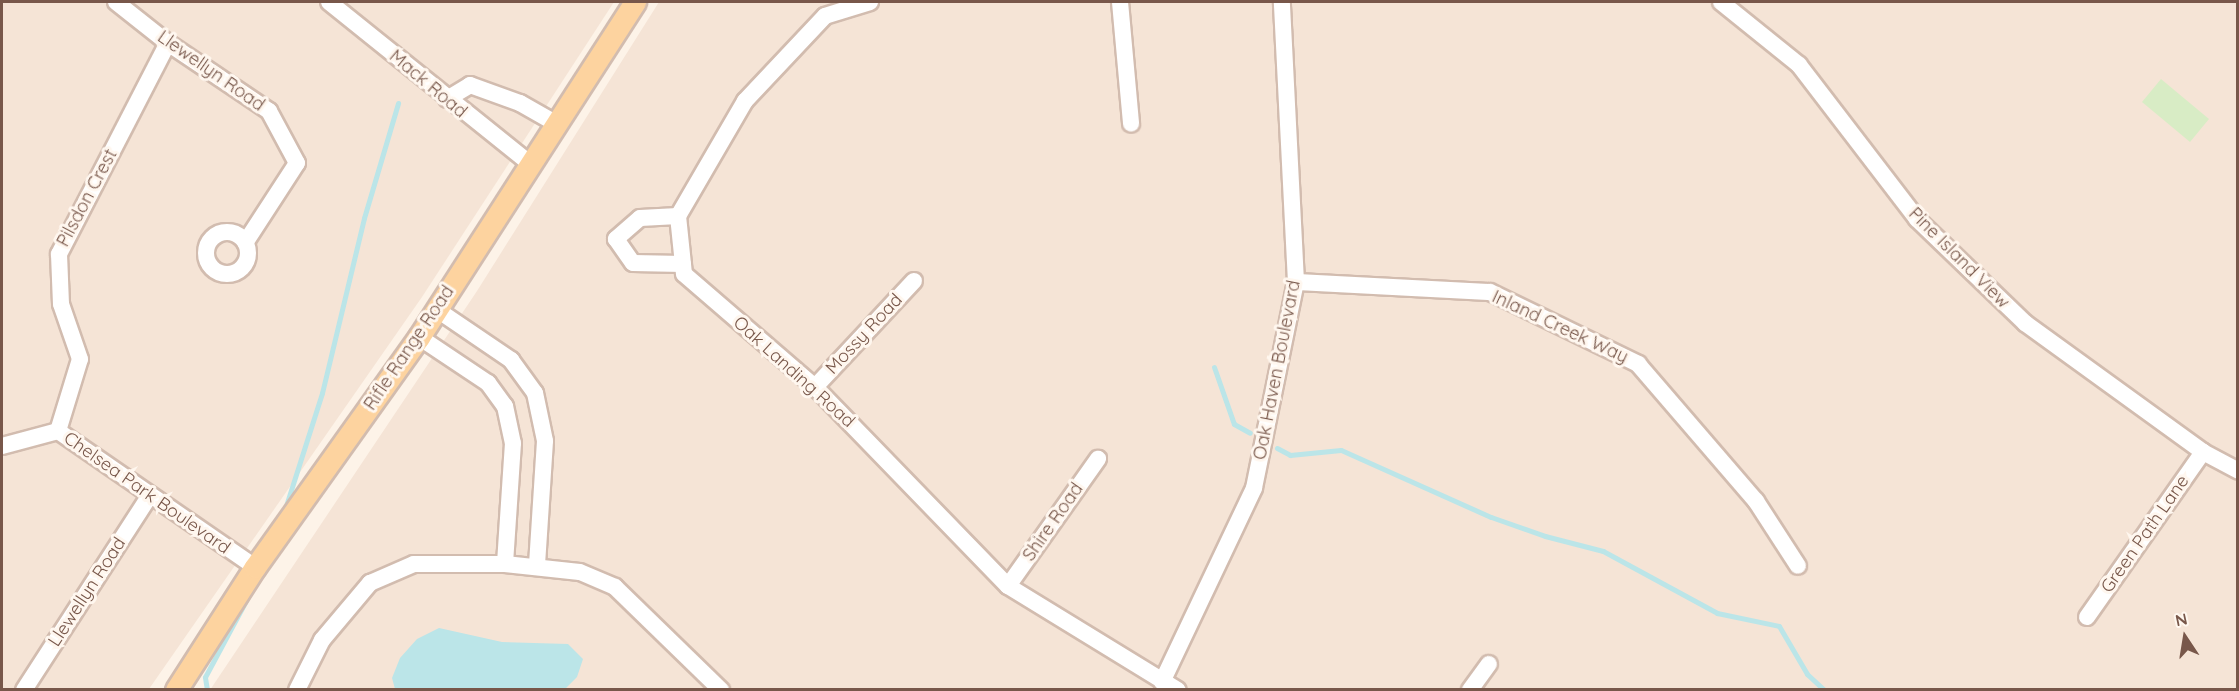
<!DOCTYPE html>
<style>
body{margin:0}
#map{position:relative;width:2239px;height:691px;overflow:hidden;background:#fdf3e8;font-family:Quicksand,sans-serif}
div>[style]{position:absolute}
.residential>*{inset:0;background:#f5e4d6}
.green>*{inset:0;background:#d8ecc5}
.water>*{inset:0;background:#bbe5e8}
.stream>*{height:5px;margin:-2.5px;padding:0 2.5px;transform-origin:2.5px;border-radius:2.5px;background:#bbe5e8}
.roads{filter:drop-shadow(2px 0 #d2bcaf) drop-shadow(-2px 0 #d2bcaf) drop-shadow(0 2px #d2bcaf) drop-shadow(0 -2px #d2bcaf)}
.minor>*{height:16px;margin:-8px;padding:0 8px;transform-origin:8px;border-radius:8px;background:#fff}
.minor>.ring{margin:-8px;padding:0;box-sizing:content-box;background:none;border:16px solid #fff;border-radius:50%}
.major>*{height:21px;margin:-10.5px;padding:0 10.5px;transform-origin:10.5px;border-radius:10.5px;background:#fdd39f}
span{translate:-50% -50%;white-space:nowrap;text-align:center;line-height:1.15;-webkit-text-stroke:6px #fff7ef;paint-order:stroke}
.street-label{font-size:18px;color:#78574a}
.frame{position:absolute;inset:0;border:3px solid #78574a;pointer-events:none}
.north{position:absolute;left:2155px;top:607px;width:60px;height:60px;-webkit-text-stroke:4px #fff7ef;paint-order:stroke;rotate:348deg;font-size:16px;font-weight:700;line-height:24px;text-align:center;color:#78574a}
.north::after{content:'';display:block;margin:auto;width:21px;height:27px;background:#78574a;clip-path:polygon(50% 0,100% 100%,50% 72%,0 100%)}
</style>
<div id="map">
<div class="residential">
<i style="clip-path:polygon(2px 2px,614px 2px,422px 297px,149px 689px,2px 689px)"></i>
<i style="clip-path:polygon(659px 2px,2237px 2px,2237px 689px,210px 690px,477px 291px)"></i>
</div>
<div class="green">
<i style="clip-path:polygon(2161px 79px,2209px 119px,2190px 142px,2142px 102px)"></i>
</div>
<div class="water">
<i style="clip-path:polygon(439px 628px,502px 642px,568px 644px,583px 659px,577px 677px,565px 689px,395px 689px,392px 678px,400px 658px,417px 639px)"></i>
</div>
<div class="stream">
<i style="left:1214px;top:367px;width:60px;rotate:70.7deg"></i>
<i style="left:1234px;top:424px;width:18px;rotate:29deg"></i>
<i style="left:1277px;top:448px;width:15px;rotate:28deg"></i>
<i style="left:1290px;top:455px;width:51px;rotate:-5.6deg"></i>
<i style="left:1341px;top:450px;width:164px;rotate:24.1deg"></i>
<i style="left:1491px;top:517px;width:57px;rotate:19.4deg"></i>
<i style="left:1545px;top:536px;width:60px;rotate:14.5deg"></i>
<i style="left:1603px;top:551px;width:130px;rotate:28.5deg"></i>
<i style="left:1717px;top:613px;width:63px;rotate:11.8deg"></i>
<i style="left:1779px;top:626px;width:56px;rotate:59.7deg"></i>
<i style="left:1807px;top:674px;width:23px;rotate:43deg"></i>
<i style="left:284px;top:512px;width:125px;rotate:-72.3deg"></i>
<i style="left:322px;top:393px;width:180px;rotate:-76.5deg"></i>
<i style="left:364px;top:218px;width:120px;rotate:-73.5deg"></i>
<i style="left:207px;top:690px;width:13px;rotate:-99deg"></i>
<i style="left:205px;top:677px;width:93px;rotate:-61.8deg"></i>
</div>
<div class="roads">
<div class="minor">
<i style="left:116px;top:2px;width:66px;rotate:38.3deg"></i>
<i style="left:168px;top:43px;width:122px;rotate:34deg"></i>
<i style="left:269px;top:111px;width:59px;rotate:61.7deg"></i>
<i style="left:297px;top:163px;width:95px;rotate:123deg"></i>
<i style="left:329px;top:2px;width:257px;rotate:38.8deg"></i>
<i style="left:870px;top:2px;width:47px;rotate:162.7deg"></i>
<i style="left:825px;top:16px;width:117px;rotate:133.3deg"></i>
<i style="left:745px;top:101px;width:133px;rotate:120.2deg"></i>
<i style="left:678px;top:216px;width:58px;rotate:84.1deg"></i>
<i style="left:684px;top:274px;width:173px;rotate:40.8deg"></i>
<i style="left:815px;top:387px;width:277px;rotate:45.9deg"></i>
<i style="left:1008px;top:586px;width:199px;rotate:31.5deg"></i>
<i style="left:1120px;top:2px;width:122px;rotate:84.8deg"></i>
<i style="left:1721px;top:2px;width:100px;rotate:38.9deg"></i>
<i style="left:1799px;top:65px;width:194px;rotate:52.5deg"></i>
<i style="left:1917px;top:219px;width:150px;rotate:43.9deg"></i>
<i style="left:2025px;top:323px;width:220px;rotate:35.9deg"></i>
<i style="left:2203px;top:452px;width:40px;rotate:28deg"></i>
<i style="left:447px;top:99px;width:27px;rotate:-31deg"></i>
<i style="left:470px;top:85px;width:53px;rotate:19.8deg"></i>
<i style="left:520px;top:103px;width:40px;rotate:29.7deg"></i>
<i style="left:678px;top:216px;width:38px;rotate:177deg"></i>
<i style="left:640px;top:218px;width:32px;rotate:139deg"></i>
<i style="left:616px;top:239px;width:29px;rotate:55deg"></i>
<i style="left:633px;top:263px;width:50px;rotate:1.1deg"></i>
<i class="ring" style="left:206px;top:232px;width:26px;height:26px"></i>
<i style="left:1296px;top:282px;width:194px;rotate:3deg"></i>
<i style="left:1490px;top:292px;width:165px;rotate:25.9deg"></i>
<i style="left:1638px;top:364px;width:181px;rotate:49.3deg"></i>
<i style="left:1756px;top:501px;width:77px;rotate:57.1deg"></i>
<i style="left:436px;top:309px;width:91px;rotate:34.2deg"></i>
<i style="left:511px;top:360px;width:41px;rotate:54deg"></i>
<i style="left:535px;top:393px;width:49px;rotate:78.2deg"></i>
<i style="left:545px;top:441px;width:125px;rotate:93.7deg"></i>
<i style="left:419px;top:337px;width:83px;rotate:33.7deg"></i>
<i style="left:488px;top:383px;width:29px;rotate:54deg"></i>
<i style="left:505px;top:406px;width:38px;rotate:78deg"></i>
<i style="left:513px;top:443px;width:121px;rotate:93.8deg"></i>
<i style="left:815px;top:387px;width:145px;rotate:-47deg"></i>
<i style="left:58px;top:431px;width:75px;rotate:-73deg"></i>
<i style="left:80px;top:359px;width:58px;rotate:-109.1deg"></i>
<i style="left:61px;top:304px;width:50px;rotate:-92.3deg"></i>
<i style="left:59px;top:254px;width:237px;rotate:-62.7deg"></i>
<i style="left:2px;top:446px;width:58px;rotate:-15deg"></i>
<i style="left:58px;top:431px;width:239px;rotate:34.6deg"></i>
<i style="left:1008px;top:586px;width:156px;rotate:-54.7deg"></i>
<i style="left:2087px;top:617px;width:202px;rotate:-54.9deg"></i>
<i style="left:1162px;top:682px;width:215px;rotate:-64.6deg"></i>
<i style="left:1254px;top:488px;width:210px;rotate:-78.5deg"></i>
<i style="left:1296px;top:282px;width:280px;rotate:-92.9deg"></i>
<i style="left:24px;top:690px;width:232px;rotate:-57.1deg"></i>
<i style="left:297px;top:690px;width:56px;rotate:-63.4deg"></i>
<i style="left:322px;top:640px;width:75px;rotate:-49.9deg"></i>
<i style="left:370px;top:583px;width:48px;rotate:-23.4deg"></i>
<i style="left:414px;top:564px;width:91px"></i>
<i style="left:505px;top:564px;width:75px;rotate:6.1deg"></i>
<i style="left:580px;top:572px;width:38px;rotate:23deg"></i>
<i style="left:615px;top:587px;width:148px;rotate:44.2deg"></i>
<i style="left:1470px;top:690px;width:32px;rotate:-54deg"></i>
</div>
<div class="major">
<i style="left:176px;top:690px;width:146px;rotate:-57.3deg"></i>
<i style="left:255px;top:567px;width:282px;rotate:-54.5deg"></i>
<i style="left:419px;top:337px;width:399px;rotate:-57.2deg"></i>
</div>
</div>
<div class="street-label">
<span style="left:211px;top:71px;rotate:35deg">Llewellyn Road</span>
<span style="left:428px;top:84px;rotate:40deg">Mack Road</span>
<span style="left:87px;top:198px;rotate:-62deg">Pilsdon Crest</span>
<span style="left:1959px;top:258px;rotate:45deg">Pine Island View</span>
<span style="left:1560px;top:327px;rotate:25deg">Inland Creek Way</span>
<span style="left:864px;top:334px;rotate:-47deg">Mossy Road</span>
<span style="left:409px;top:348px;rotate:-56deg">Rifle Range Road</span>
<span style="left:1277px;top:370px;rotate:-79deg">Oak Haven Boulevard</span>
<span style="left:794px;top:372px;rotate:42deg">Oak Landing Road</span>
<span style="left:147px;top:493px;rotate:35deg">Chelsea Park Boulevard</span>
<span style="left:1053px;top:522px;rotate:-55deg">Shire Road</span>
<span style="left:2145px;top:534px;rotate:-55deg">Green Path Lane</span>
<span style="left:87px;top:592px;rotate:-57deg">Llewellyn Road</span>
</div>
<div class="frame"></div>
<div class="north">N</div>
</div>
